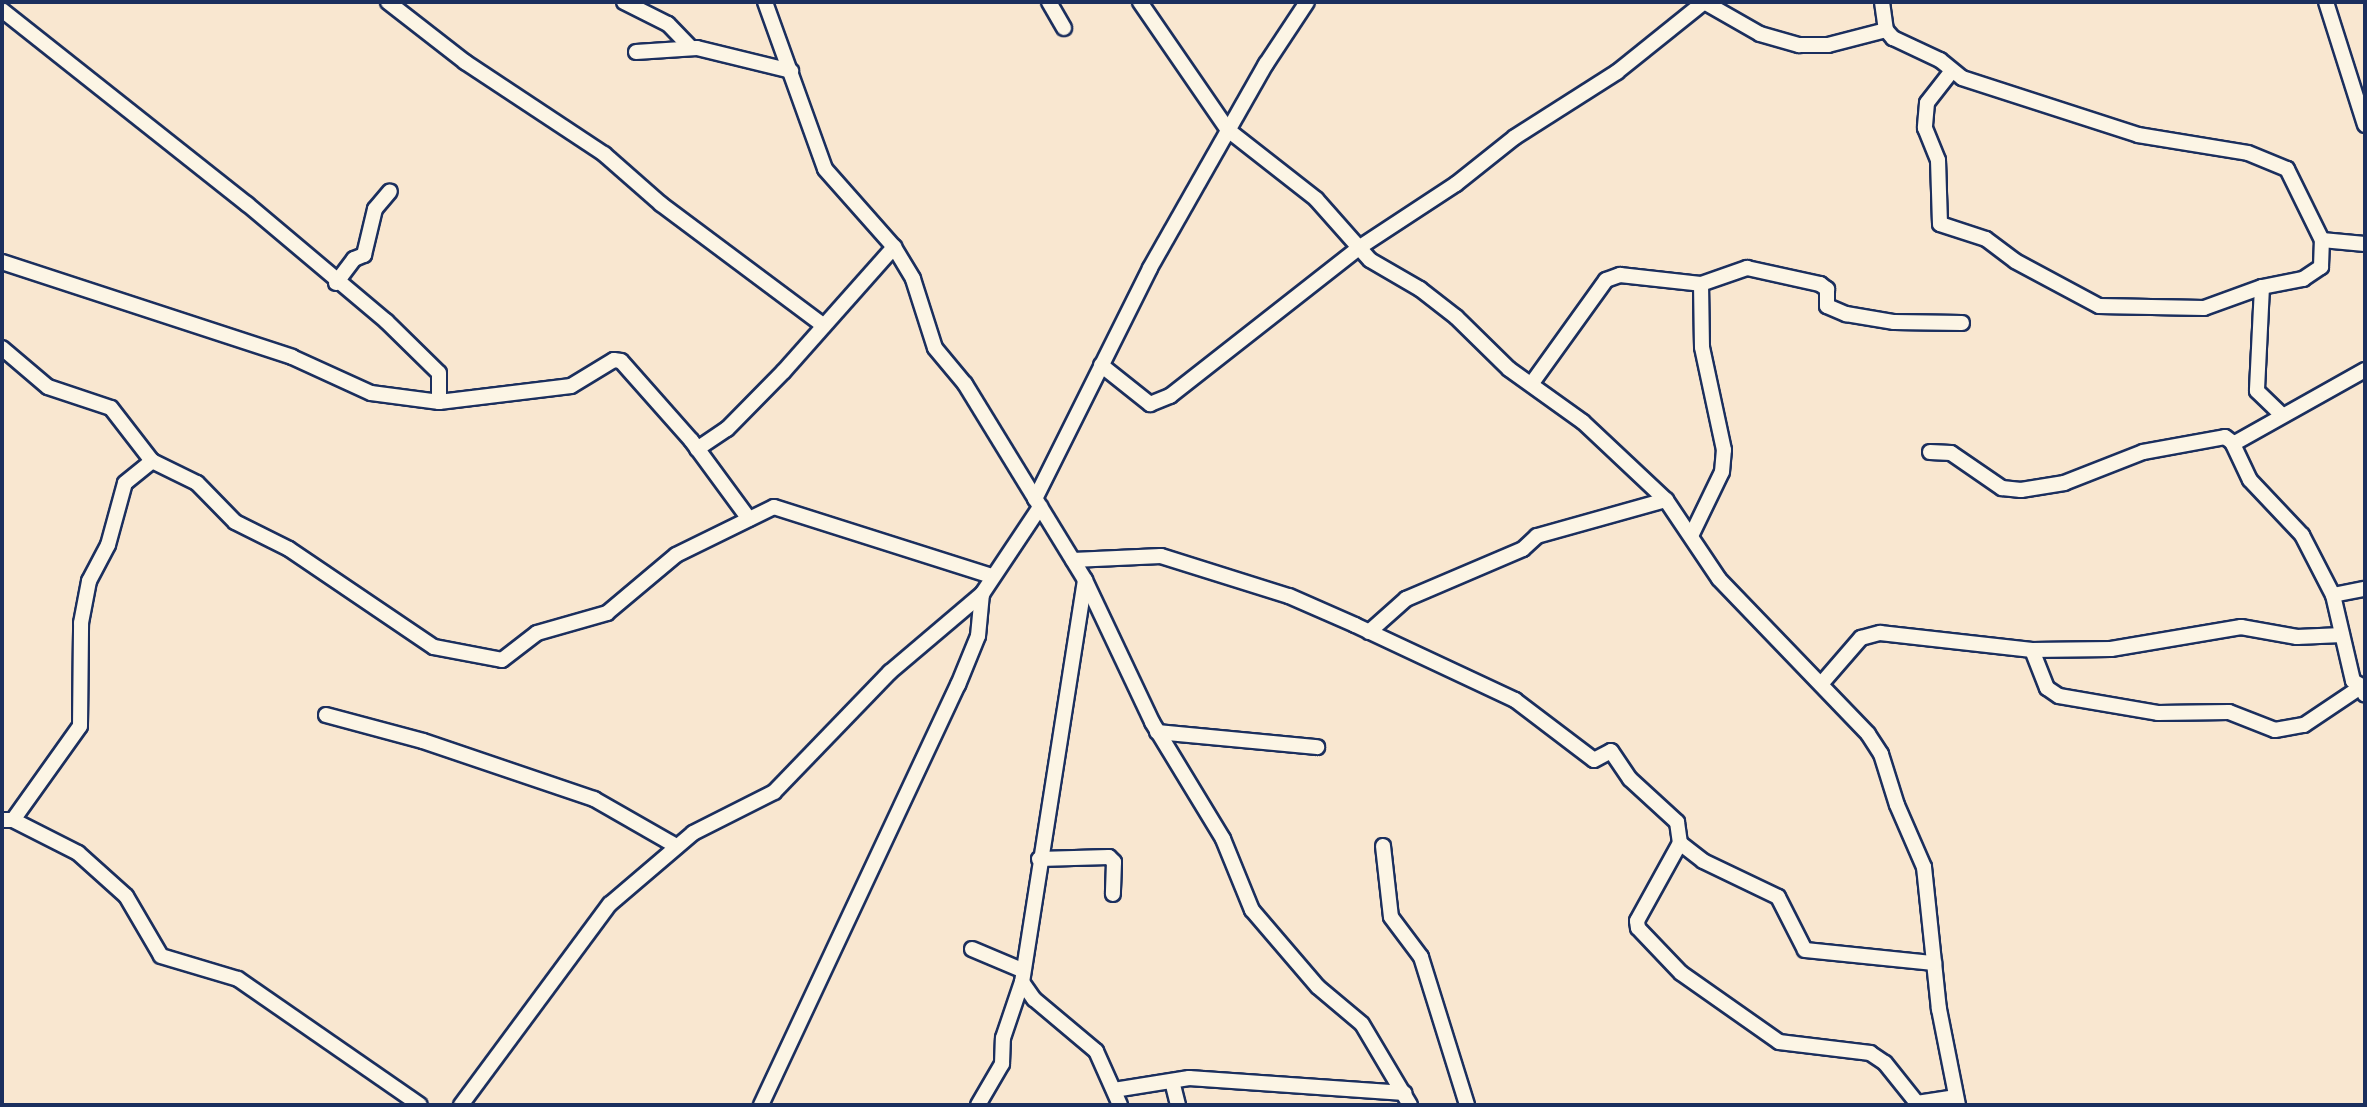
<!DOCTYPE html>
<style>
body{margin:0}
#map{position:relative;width:2367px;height:1107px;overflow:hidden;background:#f9e7d0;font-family:"Gochi Hand",sans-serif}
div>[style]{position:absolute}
.roads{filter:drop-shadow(2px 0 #1b2f5e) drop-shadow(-2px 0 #1b2f5e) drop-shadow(0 2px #1b2f5e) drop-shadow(0 -2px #1b2f5e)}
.minor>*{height:14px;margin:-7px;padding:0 7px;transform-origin:7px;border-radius:7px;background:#fcf5e5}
span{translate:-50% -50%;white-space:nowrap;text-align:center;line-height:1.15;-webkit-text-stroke:6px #fcf5e5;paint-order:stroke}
.frame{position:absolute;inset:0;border:4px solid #1b2f5e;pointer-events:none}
</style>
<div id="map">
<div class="roads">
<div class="minor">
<i style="left:388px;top:2px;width:98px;rotate:37.9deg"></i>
<i style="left:465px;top:62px;width:167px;rotate:33.5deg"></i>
<i style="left:604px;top:154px;width:76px;rotate:41.3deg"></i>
<i style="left:661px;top:204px;width:202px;rotate:36.8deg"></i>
<i style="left:624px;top:2px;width:49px;rotate:26.6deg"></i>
<i style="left:668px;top:24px;width:33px;rotate:46deg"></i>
<i style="left:765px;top:2px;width:177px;rotate:70.2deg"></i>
<i style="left:825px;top:169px;width:104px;rotate:48.5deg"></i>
<i style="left:894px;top:247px;width:37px;rotate:59deg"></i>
<i style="left:913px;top:279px;width:72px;rotate:72.3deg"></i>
<i style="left:935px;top:348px;width:47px;rotate:50.2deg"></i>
<i style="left:965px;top:384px;width:230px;rotate:58.5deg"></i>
<i style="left:1085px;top:580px;width:157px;rotate:64.7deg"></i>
<i style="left:1152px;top:722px;width:137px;rotate:58.7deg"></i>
<i style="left:1223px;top:839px;width:77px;rotate:67.8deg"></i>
<i style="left:1252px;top:910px;width:101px;rotate:49.4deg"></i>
<i style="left:1318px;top:987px;width:57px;rotate:40.1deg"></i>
<i style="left:1362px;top:1024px;width:94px;rotate:59.3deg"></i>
<i style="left:1049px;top:2px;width:30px;rotate:60deg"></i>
<i style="left:1140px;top:2px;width:155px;rotate:55.5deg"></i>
<i style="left:1228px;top:130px;width:112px;rotate:38.1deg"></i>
<i style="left:1316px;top:199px;width:81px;rotate:48.5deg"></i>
<i style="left:1370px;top:260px;width:58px;rotate:30.1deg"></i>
<i style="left:1420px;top:289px;width:46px;rotate:37.9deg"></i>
<i style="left:1456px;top:317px;width:74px;rotate:44.5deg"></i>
<i style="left:1509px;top:369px;width:91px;rotate:35.6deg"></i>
<i style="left:1583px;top:422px;width:114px;rotate:43.2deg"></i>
<i style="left:1666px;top:500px;width:95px;rotate:56.1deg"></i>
<i style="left:1719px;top:579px;width:215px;rotate:46.1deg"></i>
<i style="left:1868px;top:734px;width:24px;rotate:57deg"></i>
<i style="left:1881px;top:754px;width:53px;rotate:72.6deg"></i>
<i style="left:1897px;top:805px;width:68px;rotate:66.5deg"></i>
<i style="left:1924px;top:867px;width:143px;rotate:84deg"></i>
<i style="left:1939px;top:1009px;width:98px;rotate:78.8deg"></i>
<i style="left:1704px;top:2px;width:64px;rotate:29.7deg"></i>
<i style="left:1760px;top:34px;width:41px;rotate:15.8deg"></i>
<i style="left:1799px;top:45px;width:29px"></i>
<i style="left:1828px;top:45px;width:60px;rotate:-14.5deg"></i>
<i style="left:1882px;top:2px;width:28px;rotate:82deg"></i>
<i style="left:1886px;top:30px;width:11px;rotate:49deg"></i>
<i style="left:1893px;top:38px;width:52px;rotate:25.1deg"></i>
<i style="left:1940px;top:60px;width:28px;rotate:39deg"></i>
<i style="left:1962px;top:78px;width:185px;rotate:17.9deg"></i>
<i style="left:2138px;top:135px;width:111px;rotate:9.3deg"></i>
<i style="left:2248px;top:153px;width:42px;rotate:22.3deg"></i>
<i style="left:2287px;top:169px;width:79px;rotate:63.8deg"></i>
<i style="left:2322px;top:240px;width:43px;rotate:5.3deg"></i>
<i style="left:2326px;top:2px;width:129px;rotate:72.4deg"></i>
<i style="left:2px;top:10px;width:313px;rotate:38.4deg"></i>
<i style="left:247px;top:204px;width:182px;rotate:40.1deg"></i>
<i style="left:386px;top:321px;width:74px;rotate:44.5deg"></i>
<i style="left:439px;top:373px;width:29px;rotate:90deg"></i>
<i style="left:636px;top:52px;width:61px;rotate:-3.8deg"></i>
<i style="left:697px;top:48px;width:97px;rotate:13.7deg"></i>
<i style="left:1951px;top:72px;width:39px;rotate:128deg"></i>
<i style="left:1927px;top:103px;width:25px;rotate:95deg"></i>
<i style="left:1925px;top:128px;width:35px;rotate:68deg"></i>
<i style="left:1938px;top:160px;width:64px;rotate:88.2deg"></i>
<i style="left:1940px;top:224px;width:48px;rotate:18.1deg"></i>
<i style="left:1986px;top:239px;width:36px;rotate:37deg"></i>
<i style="left:2015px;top:261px;width:95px;rotate:28.2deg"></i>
<i style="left:2099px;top:306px;width:105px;rotate:1.1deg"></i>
<i style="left:2204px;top:308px;width:62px;rotate:-19.9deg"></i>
<i style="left:2262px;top:287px;width:42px;rotate:-11deg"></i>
<i style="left:2303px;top:279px;width:22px;rotate:-34deg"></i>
<i style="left:2321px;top:267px;width:27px;rotate:-88deg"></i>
<i style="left:2px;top:262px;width:305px;rotate:18.1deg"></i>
<i style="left:292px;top:357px;width:87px;rotate:24.5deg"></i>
<i style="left:371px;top:393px;width:69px;rotate:7.5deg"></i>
<i style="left:439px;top:402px;width:133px;rotate:-6.9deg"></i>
<i style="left:571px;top:386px;width:50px;rotate:-31.2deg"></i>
<i style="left:614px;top:360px;width:7px;rotate:8deg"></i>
<i style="left:621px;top:361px;width:106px;rotate:48.5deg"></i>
<i style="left:691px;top:440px;width:98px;rotate:53.7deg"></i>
<i style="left:336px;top:283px;width:30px;rotate:-53deg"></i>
<i style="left:354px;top:259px;width:11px;rotate:-22deg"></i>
<i style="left:364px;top:255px;width:47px;rotate:-76.6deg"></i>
<i style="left:375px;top:209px;width:23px;rotate:-50deg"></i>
<i style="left:2262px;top:287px;width:104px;rotate:92.8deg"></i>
<i style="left:2257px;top:391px;width:35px;rotate:44deg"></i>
<i style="left:2px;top:348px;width:60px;rotate:40.3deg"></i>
<i style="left:48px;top:387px;width:66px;rotate:18.4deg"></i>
<i style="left:111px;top:408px;width:67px;rotate:52.3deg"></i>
<i style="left:152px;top:461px;width:50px;rotate:26.1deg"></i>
<i style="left:197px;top:483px;width:54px;rotate:45.7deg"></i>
<i style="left:235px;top:522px;width:60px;rotate:26.6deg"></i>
<i style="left:289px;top:549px;width:175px;rotate:34.1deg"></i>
<i style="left:434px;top:647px;width:69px;rotate:10.8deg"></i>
<i style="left:502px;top:660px;width:44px;rotate:-37.6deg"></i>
<i style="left:537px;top:633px;width:73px;rotate:-15.9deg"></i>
<i style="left:607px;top:613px;width:90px;rotate:-40deg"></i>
<i style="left:676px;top:555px;width:109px;rotate:-26.1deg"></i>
<i style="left:774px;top:507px;width:229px;rotate:17.6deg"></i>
<i style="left:1101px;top:365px;width:63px;rotate:38.5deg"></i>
<i style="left:1150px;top:404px;width:22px;rotate:-22deg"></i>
<i style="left:1170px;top:396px;width:241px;rotate:-38.1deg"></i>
<i style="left:1360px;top:247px;width:115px;rotate:-33.3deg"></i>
<i style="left:1456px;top:184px;width:75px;rotate:-38.5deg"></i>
<i style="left:1515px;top:137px;width:121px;rotate:-32.5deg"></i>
<i style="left:1617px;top:72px;width:112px;rotate:-38.8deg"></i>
<i style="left:1532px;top:383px;width:127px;rotate:-54.3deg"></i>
<i style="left:1606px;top:280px;width:15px;rotate:-20deg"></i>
<i style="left:1620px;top:275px;width:81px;rotate:6.3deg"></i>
<i style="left:2233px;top:444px;width:151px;rotate:-29.3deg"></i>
<i style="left:697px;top:449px;width:36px;rotate:-34deg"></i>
<i style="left:727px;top:429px;width:81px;rotate:-45.5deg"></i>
<i style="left:784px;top:371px;width:166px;rotate:-48.4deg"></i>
<i style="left:1930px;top:452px;width:21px;rotate:3deg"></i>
<i style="left:1951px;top:453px;width:62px;rotate:34.5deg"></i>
<i style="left:2002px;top:488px;width:19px;rotate:6deg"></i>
<i style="left:2021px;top:490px;width:44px;rotate:-9.2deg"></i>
<i style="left:2064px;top:483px;width:85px;rotate:-21.4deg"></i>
<i style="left:2143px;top:452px;width:83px;rotate:-10.4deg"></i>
<i style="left:2225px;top:437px;width:9px;rotate:36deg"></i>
<i style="left:2232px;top:442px;width:42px;rotate:64.7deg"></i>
<i style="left:2250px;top:480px;width:76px;rotate:46.6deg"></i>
<i style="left:2302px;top:535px;width:68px;rotate:62.7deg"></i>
<i style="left:2333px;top:595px;width:88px;rotate:76.9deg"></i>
<i style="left:2353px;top:681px;width:10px;rotate:29deg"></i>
<i style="left:2362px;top:686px;width:9px;rotate:72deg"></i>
<i style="left:1035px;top:499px;width:258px;rotate:-63.5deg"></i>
<i style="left:1150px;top:268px;width:235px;rotate:-60.4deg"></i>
<i style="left:1266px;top:64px;width:74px;rotate:-56.5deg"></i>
<i style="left:1691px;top:536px;width:71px;rotate:-64.2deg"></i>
<i style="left:1722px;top:472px;width:22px;rotate:-85deg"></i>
<i style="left:1724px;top:450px;width:105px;rotate:-102.1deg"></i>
<i style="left:1702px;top:347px;width:63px;rotate:-90.9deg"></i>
<i style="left:1701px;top:284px;width:49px;rotate:-19.2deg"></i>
<i style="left:1747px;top:268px;width:75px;rotate:12.4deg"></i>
<i style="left:1820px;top:284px;width:9px;rotate:36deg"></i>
<i style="left:1827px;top:289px;width:17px;rotate:90deg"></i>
<i style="left:1827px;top:306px;width:21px;rotate:23deg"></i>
<i style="left:1846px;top:314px;width:49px;rotate:9.5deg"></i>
<i style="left:1894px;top:322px;width:68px;rotate:0.8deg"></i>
<i style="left:1073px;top:560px;width:88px;rotate:-2.6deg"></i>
<i style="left:1161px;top:556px;width:134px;rotate:17.4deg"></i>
<i style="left:1289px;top:596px;width:72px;rotate:23.7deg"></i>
<i style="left:1355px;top:625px;width:177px;rotate:25.1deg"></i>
<i style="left:1515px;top:700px;width:99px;rotate:37.2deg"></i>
<i style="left:1594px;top:760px;width:19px;rotate:-28deg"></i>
<i style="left:1611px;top:751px;width:34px;rotate:56deg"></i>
<i style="left:1630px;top:779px;width:64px;rotate:42.5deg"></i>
<i style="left:1677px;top:822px;width:21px;rotate:82deg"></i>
<i style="left:1680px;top:843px;width:29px;rotate:38deg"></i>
<i style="left:1703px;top:861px;width:83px;rotate:25.6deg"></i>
<i style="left:1778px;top:897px;width:59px;rotate:63deg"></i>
<i style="left:1805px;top:950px;width:130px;rotate:5.8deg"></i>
<i style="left:1085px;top:580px;width:407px;rotate:98.9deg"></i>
<i style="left:1022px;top:982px;width:21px;rotate:55deg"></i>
<i style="left:1034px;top:999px;width:81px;rotate:40deg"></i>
<i style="left:1096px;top:1051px;width:59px;rotate:66deg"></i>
<i style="left:2333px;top:595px;width:33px;rotate:-11deg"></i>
<i style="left:1369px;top:632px;width:50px;rotate:-41.7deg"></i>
<i style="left:1406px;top:599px;width:127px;rotate:-23.1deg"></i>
<i style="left:1523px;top:549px;width:19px;rotate:-43deg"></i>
<i style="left:1537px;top:536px;width:134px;rotate:-15.6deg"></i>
<i style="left:2032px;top:650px;width:41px;rotate:68.5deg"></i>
<i style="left:2047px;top:688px;width:14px;rotate:34deg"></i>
<i style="left:2059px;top:696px;width:100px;rotate:9.7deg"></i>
<i style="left:2158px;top:713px;width:71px;rotate:-0.8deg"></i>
<i style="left:2229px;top:712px;width:49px;rotate:21.4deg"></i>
<i style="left:2275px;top:730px;width:29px;rotate:-10deg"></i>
<i style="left:2304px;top:725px;width:70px;rotate:-33.9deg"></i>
<i style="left:1822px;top:683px;width:60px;rotate:-49.1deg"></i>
<i style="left:1861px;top:638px;width:20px;rotate:-15deg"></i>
<i style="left:1880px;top:633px;width:153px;rotate:6.4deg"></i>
<i style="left:2032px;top:650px;width:79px;rotate:-0.7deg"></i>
<i style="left:2111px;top:649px;width:132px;rotate:-9.6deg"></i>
<i style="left:2241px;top:627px;width:57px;rotate:10.1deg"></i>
<i style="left:2297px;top:637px;width:45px;rotate:-2.5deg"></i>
<i style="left:326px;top:715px;width:100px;rotate:15deg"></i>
<i style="left:423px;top:741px;width:181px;rotate:18.7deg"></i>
<i style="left:594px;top:799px;width:95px;rotate:29.8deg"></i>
<i style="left:1157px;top:732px;width:161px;rotate:5.4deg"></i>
<i style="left:2px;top:820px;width:11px"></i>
<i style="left:13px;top:820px;width:73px;rotate:26.9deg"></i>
<i style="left:78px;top:853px;width:64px;rotate:41.9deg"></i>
<i style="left:126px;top:896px;width:69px;rotate:59.7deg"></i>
<i style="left:161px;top:956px;width:80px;rotate:16.6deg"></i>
<i style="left:238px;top:979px;width:221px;rotate:34.7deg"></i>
<i style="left:13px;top:820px;width:115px;rotate:-54.5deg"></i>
<i style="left:80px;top:726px;width:103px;rotate:-89.4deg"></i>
<i style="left:81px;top:623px;width:43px;rotate:-79.2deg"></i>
<i style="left:89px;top:581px;width:41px;rotate:-62.2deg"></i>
<i style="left:108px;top:545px;width:64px;rotate:-74.7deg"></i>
<i style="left:125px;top:483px;width:35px;rotate:-39deg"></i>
<i style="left:1680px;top:843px;width:89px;rotate:118.9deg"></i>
<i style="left:1637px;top:921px;width:7px;rotate:82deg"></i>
<i style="left:1638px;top:928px;width:62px;rotate:46.3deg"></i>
<i style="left:1681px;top:973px;width:120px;rotate:35.1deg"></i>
<i style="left:1779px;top:1042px;width:92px;rotate:6.9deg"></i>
<i style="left:1870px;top:1053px;width:18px;rotate:34deg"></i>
<i style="left:1885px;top:1063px;width:51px;rotate:51.3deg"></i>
<i style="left:1917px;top:1103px;width:38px;rotate:-9deg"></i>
<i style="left:1383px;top:846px;width:71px;rotate:83.6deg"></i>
<i style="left:1391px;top:917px;width:50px;rotate:53.1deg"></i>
<i style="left:1421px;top:957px;width:155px;rotate:72.7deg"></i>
<i style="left:1039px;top:859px;width:70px;rotate:-1.6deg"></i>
<i style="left:1109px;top:857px;width:7px;rotate:45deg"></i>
<i style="left:1114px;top:862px;width:32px;rotate:92deg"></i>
<i style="left:972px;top:949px;width:54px;rotate:22.8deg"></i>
<i style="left:1172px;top:1081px;width:25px;rotate:76deg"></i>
<i style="left:1114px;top:1090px;width:76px;rotate:-9.1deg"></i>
<i style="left:1189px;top:1078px;width:216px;rotate:4deg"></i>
<i style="left:461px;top:1105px;width:250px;rotate:-53.5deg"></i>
<i style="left:610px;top:904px;width:109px;rotate:-40.5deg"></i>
<i style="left:693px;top:833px;width:91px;rotate:-26.8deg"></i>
<i style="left:774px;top:792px;width:167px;rotate:-46deg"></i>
<i style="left:890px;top:672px;width:121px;rotate:-40.3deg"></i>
<i style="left:982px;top:594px;width:105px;rotate:-56.3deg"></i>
<i style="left:761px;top:1105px;width:464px;rotate:-64.9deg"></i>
<i style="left:958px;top:685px;width:53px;rotate:-67.8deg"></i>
<i style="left:978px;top:636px;width:42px;rotate:-84.6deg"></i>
<i style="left:978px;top:1105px;width:48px;rotate:-59.7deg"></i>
<i style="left:1002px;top:1064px;width:26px;rotate:-88deg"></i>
<i style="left:1003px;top:1038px;width:59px;rotate:-71.3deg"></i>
</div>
</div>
<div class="frame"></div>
</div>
